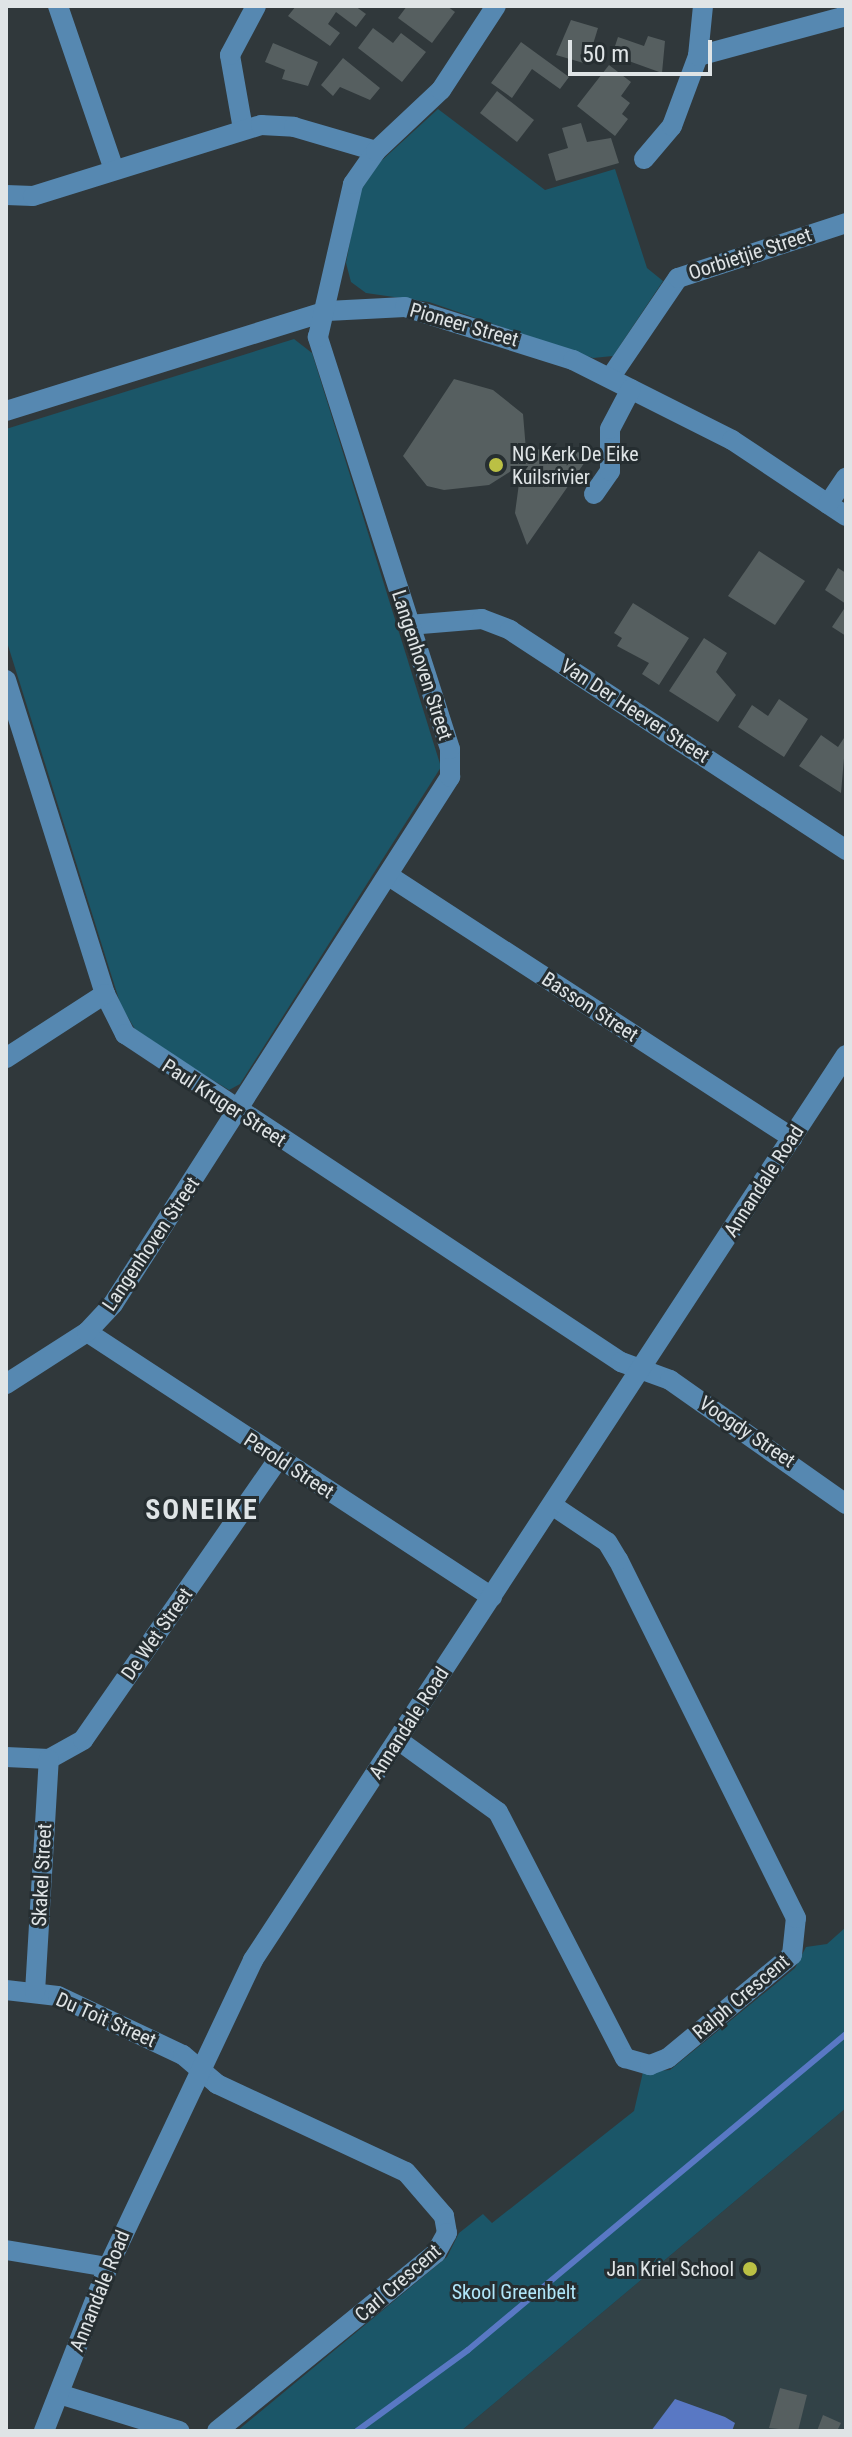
<!DOCTYPE html>
<style>
body{margin:0}
#map{position:relative;width:852px;height:2437px;overflow:hidden;background:#30383b;font-family:"Roboto Condensed",sans-serif}
div>[style]{position:absolute}
.built>*{inset:0;background:#324247}
.green>*{inset:0;background:#1b5668}
.water>*{inset:0;background:#5978c4}
.stream>*{height:6px;margin:-3px;padding:0 3px;transform-origin:3px;border-radius:3px;background:#5978c4}
.building>*{inset:0;background:#565f60}
.minor>*{height:20px;margin:-10px;padding:0 10px;transform-origin:10px;border-radius:10px;background:#5688b1}
.dots>*{width:22px;height:22px;translate:-50% -50%;box-sizing:border-box;border:4px solid #262e31;border-radius:50%}
span{translate:-50% -50%;white-space:nowrap;text-align:center;line-height:1.15;-webkit-text-stroke:6px #262e31;paint-order:stroke}
.street-label{font-size:20px;color:#dfe4e6}
.poi-label{font-size:20px;color:#dfe4e6}
.left{translate:0 -50%;text-align:left}
.right{translate:-100% -50%;text-align:right}
.park-label{font-size:20px;color:#b0e6f9}
.district-label{font-size:28px;color:#dfe4e6;font-weight:700;letter-spacing:2px}
.frame{position:absolute;inset:0;border:8px solid #dfe4e6;pointer-events:none}
.scale{position:absolute;left:568px;top:40px;width:144px;height:36px;box-sizing:border-box;border:4px solid #dfe4e6;border-top:0;padding-left:10px;font-size:24px;line-height:28px;white-space:nowrap;color:#dfe4e6;-webkit-text-stroke:6px #262e31;paint-order:stroke}
</style>
<div id="map">
<div class="built">
<i style="clip-path:polygon(846px 2108px,846px 2431px,461px 2431px)"></i>
</div>
<div class="green">
<i style="clip-path:polygon(438px 109px,545px 190px,615px 169px,647px 268px,663px 281px,613px 356px,593px 358px,429px 302px,366px 293px,351px 282px,346px 263px,359px 193px,379px 163px)"></i>
<i style="clip-path:polygon(294px 339px,312px 353px,441px 767px,240px 1084px,229px 1090px,138px 1034px,121px 1006px,6px 639px,6px 429px)"></i>
<i style="clip-path:polygon(846px 1927px,846px 2108px,461px 2431px,237px 2431px,447px 2257px,459px 2233px,483px 2214px,492px 2223px,634px 2111px,643px 2072px,670px 2070px,795px 1968px,806px 1947px,827px 1944px)"></i>
</div>
<div class="water">
<i style="clip-path:polygon(675px 2399px,725px 2417px,735px 2423px,732px 2431px,651px 2431px)"></i>
</div>
<div class="stream">
<i style="left:357px;top:2431px;width:137px;rotate:-36.1deg"></i>
<i style="left:468px;top:2350px;width:493px;rotate:-39.9deg"></i>
</div>
<div class="building">
<i style="clip-path:polygon(296px 6px,355px 6px,366px 14px,356px 27px,336px 12px,328px 24px,340px 33px,330px 46px,288px 16px)"></i>
<i style="clip-path:polygon(407px 6px,447px 6px,455px 12px,432px 43px,398px 18px)"></i>
<i style="clip-path:polygon(571px 20px,598px 28px,587px 64px,556px 55px)"></i>
<i style="clip-path:polygon(373px 28px,393px 43px,401px 33px,426px 52px,402px 82px,358px 48px)"></i>
<i style="clip-path:polygon(648px 36px,665px 41px,662px 73px,612px 55px,618px 37px,644px 46px)"></i>
<i style="clip-path:polygon(521px 42px,569px 77px,560px 89px,532px 69px,512px 98px,491px 83px)"></i>
<i style="clip-path:polygon(273px 43px,318px 62px,308px 86px,282px 79px,285px 70px,265px 62px)"></i>
<i style="clip-path:polygon(343px 58px,380px 88px,370px 100px,340px 87px,333px 96px,321px 85px)"></i>
<i style="clip-path:polygon(609px 65px,631px 82px,621px 96px,630px 103px,622px 114px,628px 119px,615px 136px,577px 106px)"></i>
<i style="clip-path:polygon(497px 91px,534px 120px,517px 142px,480px 113px)"></i>
<i style="clip-path:polygon(581px 123px,587px 142px,611px 138px,619px 163px,556px 181px,548px 154px,568px 148px,562px 128px)"></i>
<i style="clip-path:polygon(454px 379px,493px 390px,523px 414px,526px 450px,573px 448px,587px 459px,527px 545px,515px 513px,520px 476px,511px 471px,489px 485px,444px 490px,427px 486px,403px 456px)"></i>
<i style="clip-path:polygon(759px 551px,805px 581px,775px 625px,728px 596px)"></i>
<i style="clip-path:polygon(838px 568px,846px 573px,846px 604px,825px 590px)"></i>
<i style="clip-path:polygon(633px 603px,689px 638px,659px 685px,642px 674px,649px 663px,617px 646px,622px 638px,614px 633px)"></i>
<i style="clip-path:polygon(846px 606px,846px 636px,832px 627px)"></i>
<i style="clip-path:polygon(704px 638px,727px 653px,716px 672px,736px 695px,718px 722px,669px 691px)"></i>
<i style="clip-path:polygon(779px 699px,808px 719px,784px 757px,738px 727px,752px 705px,768px 716px)"></i>
<i style="clip-path:polygon(821px 735px,838px 747px,846px 735px,841px 793px,799px 766px)"></i>
<i style="clip-path:polygon(780px 2388px,807px 2395px,798px 2431px,769px 2428px)"></i>
<i style="clip-path:polygon(823px 2415px,841px 2423px,837px 2431px,817px 2431px)"></i>
</div>
<div class="minor">
<i style="left:58px;top:6px;width:173px;rotate:71.1deg"></i>
<i style="left:698px;top:56px;width:153px;rotate:-15.1deg"></i>
<i style="left:243px;top:129px;width:75px;rotate:-100deg"></i>
<i style="left:230px;top:55px;width:55px;rotate:-62deg"></i>
<i style="left:644px;top:159px;width:43px;rotate:-49.7deg"></i>
<i style="left:672px;top:126px;width:75px;rotate:-69.6deg"></i>
<i style="left:698px;top:56px;width:50px;rotate:-84.3deg"></i>
<i style="left:6px;top:195px;width:27px;rotate:2deg"></i>
<i style="left:33px;top:196px;width:239px;rotate:-17.3deg"></i>
<i style="left:261px;top:125px;width:33px;rotate:3deg"></i>
<i style="left:294px;top:127px;width:85px;rotate:16.3deg"></i>
<i style="left:610px;top:378px;width:121px;rotate:-55.8deg"></i>
<i style="left:678px;top:278px;width:177px;rotate:-18.1deg"></i>
<i style="left:6px;top:411px;width:336px;rotate:-17.3deg"></i>
<i style="left:327px;top:311px;width:78px;rotate:-2.9deg"></i>
<i style="left:405px;top:307px;width:176px;rotate:17.5deg"></i>
<i style="left:573px;top:360px;width:178px;rotate:26.7deg"></i>
<i style="left:732px;top:440px;width:137px;rotate:33.7deg"></i>
<i style="left:594px;top:494px;width:28px;rotate:-55deg"></i>
<i style="left:610px;top:471px;width:42px;rotate:-90deg"></i>
<i style="left:610px;top:429px;width:45px;rotate:-62.3deg"></i>
<i style="left:828px;top:504px;width:32px;rotate:-56deg"></i>
<i style="left:409px;top:625px;width:73px;rotate:-4.7deg"></i>
<i style="left:482px;top:619px;width:30px;rotate:21deg"></i>
<i style="left:510px;top:630px;width:402px;rotate:33.2deg"></i>
<i style="left:6px;top:680px;width:329px;rotate:72.5deg"></i>
<i style="left:105px;top:994px;width:45px;rotate:63.4deg"></i>
<i style="left:125px;top:1034px;width:595px;rotate:33.48deg"></i>
<i style="left:621px;top:1362px;width:52px;rotate:20.2deg"></i>
<i style="left:670px;top:1380px;width:215px;rotate:35.2deg"></i>
<i style="left:389px;top:876px;width:481px;rotate:33deg"></i>
<i style="left:6px;top:1058px;width:118px;rotate:-32.9deg"></i>
<i style="left:87px;top:1332px;width:484px;rotate:33.2deg"></i>
<i style="left:6px;top:1384px;width:96px;rotate:-32.7deg"></i>
<i style="left:87px;top:1332px;width:38px;rotate:-47deg"></i>
<i style="left:113px;top:1304px;width:626px;rotate:-57.4deg"></i>
<i style="left:450px;top:777px;width:28px;rotate:-90deg"></i>
<i style="left:450px;top:749px;width:433px;rotate:-107.8deg"></i>
<i style="left:318px;top:337px;width:157px;rotate:-77.1deg"></i>
<i style="left:353px;top:184px;width:40px;rotate:-55.1deg"></i>
<i style="left:376px;top:151px;width:89px;rotate:-43.2deg"></i>
<i style="left:441px;top:90px;width:100px;rotate:-56.8deg"></i>
<i style="left:398px;top:1740px;width:123px;rotate:35.8deg"></i>
<i style="left:498px;top:1812px;width:277px;rotate:62.7deg"></i>
<i style="left:625px;top:2058px;width:26px;rotate:16deg"></i>
<i style="left:650px;top:2065px;width:19px;rotate:-21deg"></i>
<i style="left:668px;top:2058px;width:161px;rotate:-39.7deg"></i>
<i style="left:792px;top:1955px;width:37px;rotate:-84deg"></i>
<i style="left:796px;top:1918px;width:400px;rotate:-116.4deg"></i>
<i style="left:618px;top:1560px;width:21px;rotate:-121deg"></i>
<i style="left:607px;top:1542px;width:66px;rotate:-146.1deg"></i>
<i style="left:6px;top:1757px;width:43px;rotate:2.7deg"></i>
<i style="left:49px;top:1759px;width:39px;rotate:-29deg"></i>
<i style="left:83px;top:1740px;width:342px;rotate:-55.2deg"></i>
<i style="left:6px;top:1990px;width:52px;rotate:6.6deg"></i>
<i style="left:58px;top:1996px;width:138px;rotate:25.3deg"></i>
<i style="left:183px;top:2055px;width:45px;rotate:40.5deg"></i>
<i style="left:217px;top:2084px;width:208px;rotate:25deg"></i>
<i style="left:406px;top:2172px;width:58px;rotate:49.2deg"></i>
<i style="left:444px;top:2216px;width:17px;rotate:80deg"></i>
<i style="left:447px;top:2233px;width:23px;rotate:119deg"></i>
<i style="left:436px;top:2253px;width:282px;rotate:140.9deg"></i>
<i style="left:35px;top:1992px;width:233px;rotate:-86.6deg"></i>
<i style="left:6px;top:2250px;width:103px;rotate:9.5deg"></i>
<i style="left:59px;top:2394px;width:126px;rotate:17.1deg"></i>
<i style="left:44px;top:2431px;width:176px;rotate:-68.7deg"></i>
<i style="left:108px;top:2267px;width:340px;rotate:-64.7deg"></i>
<i style="left:253px;top:1960px;width:1082px;rotate:-56.77deg"></i>
</div>
<div class="dots">
<i style="left:496px;top:465px;background:#bbc044"></i>
<i style="left:750px;top:2269px;background:#bbc044"></i>
</div>
<div class="street-label">
<span style="left:750px;top:254px;rotate:-18deg">Oorbietjie Street</span>
<span style="left:464px;top:325px;rotate:16deg">Pioneer Street</span>
<span style="left:422px;top:665px;rotate:72deg">Langenhoven Street</span>
<span style="left:635px;top:711px;rotate:33deg">Van Der Heever Street</span>
<span style="left:590px;top:1007px;rotate:33deg">Basson Street</span>
<span style="left:224px;top:1103px;rotate:33deg">Paul Kruger Street</span>
<span style="left:764px;top:1181px;rotate:-57deg">Annandale Road</span>
<span style="left:151px;top:1244px;rotate:-56deg">Langenhoven Street</span>
<span style="left:747px;top:1432px;rotate:34deg">Voogdy Street</span>
<span style="left:289px;top:1466px;rotate:33deg">Perold Street</span>
<span style="left:157px;top:1634px;rotate:-55deg">De Wet Street</span>
<span style="left:409px;top:1723px;rotate:-57deg">Annandale Road</span>
<span style="left:42px;top:1875px;rotate:-87deg">Skakel Street</span>
<span style="left:741px;top:1997px;rotate:-40deg">Ralph Crescent</span>
<span style="left:106px;top:2020px;rotate:24deg">Du Toit Street</span>
<span style="left:398px;top:2283px;rotate:-41deg">Carl Crescent</span>
<span style="left:100px;top:2291px;rotate:-68deg">Annandale Road</span>
</div>
<div class="poi-label">
<span class="left" style="left:512px;top:466px">NG Kerk De Eike<br>Kuilsrivier</span>
<span class="right" style="left:734px;top:2269px">Jan Kriel School</span>
</div>
<div class="park-label">
<span style="left:514px;top:2292px">Skool Greenbelt</span>
</div>
<div class="district-label">
<span style="left:202px;top:1510px">SONEIKE</span>
</div>
<div class="frame"></div>
<div class="scale">50 m</div>
</div>
